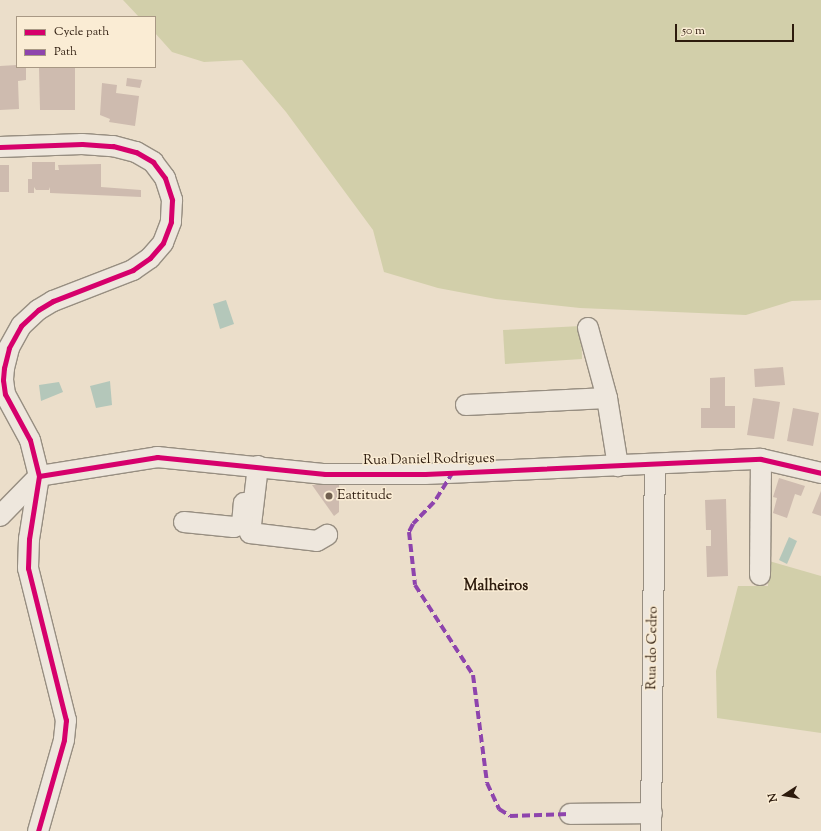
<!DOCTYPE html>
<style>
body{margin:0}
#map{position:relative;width:821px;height:831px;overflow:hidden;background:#ebdeca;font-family:"Sorts Mill Goudy",serif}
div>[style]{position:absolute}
.green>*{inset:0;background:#d2cfaa}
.water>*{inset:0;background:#b4c7ba}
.building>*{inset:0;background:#cebbaf}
.roads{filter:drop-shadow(1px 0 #978e81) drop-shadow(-1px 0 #978e81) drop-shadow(0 1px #978e81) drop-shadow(0 -1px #978e81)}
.minor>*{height:20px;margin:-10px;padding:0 10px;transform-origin:10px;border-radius:10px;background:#eee7dd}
.quiet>*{height:4px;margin-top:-2px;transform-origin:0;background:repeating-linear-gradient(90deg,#8e44ad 0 8px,transparent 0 12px)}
.cycleway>*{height:5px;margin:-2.5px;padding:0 2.5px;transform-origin:2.5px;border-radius:2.5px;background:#d6006c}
.dots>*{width:11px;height:11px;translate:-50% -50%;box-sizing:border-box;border:2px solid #faecd4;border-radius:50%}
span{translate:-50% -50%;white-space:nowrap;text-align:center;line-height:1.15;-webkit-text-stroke:3px #faecd4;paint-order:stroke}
.street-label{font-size:14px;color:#2d1b0d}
.poi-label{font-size:14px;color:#2d1b0d}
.left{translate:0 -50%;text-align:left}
.neighbourhood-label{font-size:15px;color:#2d1b0d;font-weight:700}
.legend{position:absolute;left:16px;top:16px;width:140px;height:52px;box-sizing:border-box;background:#faecd4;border:1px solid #a89884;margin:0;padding:5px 7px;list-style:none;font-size:12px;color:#2d1b0d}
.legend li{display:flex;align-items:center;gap:8px;height:20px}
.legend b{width:20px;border:1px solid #a89884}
.north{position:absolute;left:765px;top:775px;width:40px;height:40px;-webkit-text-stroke:3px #faecd4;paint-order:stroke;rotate:258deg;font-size:11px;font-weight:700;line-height:16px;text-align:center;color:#2d1b0d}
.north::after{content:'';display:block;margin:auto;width:14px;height:18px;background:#2d1b0d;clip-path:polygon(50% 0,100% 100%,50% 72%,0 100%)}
.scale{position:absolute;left:675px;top:24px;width:119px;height:18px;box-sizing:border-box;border:2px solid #2d1b0d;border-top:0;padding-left:5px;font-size:12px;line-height:14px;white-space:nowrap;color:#2d1b0d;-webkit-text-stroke:3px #faecd4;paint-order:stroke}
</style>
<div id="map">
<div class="green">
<i style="clip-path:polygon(123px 0,821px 0,821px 300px,792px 301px,746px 315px,580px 308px,496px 299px,438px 288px,384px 272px,373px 230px,286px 112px,242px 60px,204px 62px,172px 52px,155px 33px,155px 17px,139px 17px)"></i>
<i style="clip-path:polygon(581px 326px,582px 359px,505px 364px,503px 330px)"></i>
<i style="clip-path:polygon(769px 561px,821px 576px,821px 733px,717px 718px,716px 671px,738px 586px,768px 586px)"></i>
</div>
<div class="water">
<i style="clip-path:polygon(226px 300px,234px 324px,220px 329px,213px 304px)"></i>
<i style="clip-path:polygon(110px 381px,112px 405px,96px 408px,90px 386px)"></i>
<i style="clip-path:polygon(59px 382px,63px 392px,41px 401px,39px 385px)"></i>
<i style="clip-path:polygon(789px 537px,797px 541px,787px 564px,779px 560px)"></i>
</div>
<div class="building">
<i style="clip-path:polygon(17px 65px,26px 67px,26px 80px,18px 81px,19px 109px,0 110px,0 66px)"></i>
<i style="clip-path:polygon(39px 67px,75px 67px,75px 110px,40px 110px)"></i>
<i style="clip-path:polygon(127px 78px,142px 80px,140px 88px,126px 86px)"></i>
<i style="clip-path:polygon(102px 83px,117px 85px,116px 93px,139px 96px,135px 126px,109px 122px,110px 119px,100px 115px)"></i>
<i style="clip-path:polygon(32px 162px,55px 162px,55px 170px,59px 170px,58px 165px,101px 164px,101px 187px,141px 190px,141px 197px,50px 193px,50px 187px,49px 190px,36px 190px,34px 187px,34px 193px,28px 193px,28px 179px,32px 179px)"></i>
<i style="clip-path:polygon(0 165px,9px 165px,9px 192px,0 192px)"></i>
<i style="clip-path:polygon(783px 367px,785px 385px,755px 387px,754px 369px)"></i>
<i style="clip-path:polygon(725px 377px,725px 406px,735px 406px,735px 428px,701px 428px,701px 408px,710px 408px,710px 378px)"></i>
<i style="clip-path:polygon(753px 398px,780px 402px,774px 439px,747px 435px)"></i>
<i style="clip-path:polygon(793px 408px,819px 413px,813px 446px,787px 441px)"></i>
<i style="clip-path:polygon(779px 478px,805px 486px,801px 496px,795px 494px,787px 518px,773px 513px,777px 498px,773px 497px)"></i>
<i style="clip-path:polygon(339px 484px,339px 512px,334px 516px,312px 485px)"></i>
<i style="clip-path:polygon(821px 491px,821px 516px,812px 513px)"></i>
<i style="clip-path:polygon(726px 499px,728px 576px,707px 577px,706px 546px,711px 546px,711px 530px,706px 530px,705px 500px)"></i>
</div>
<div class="roads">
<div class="minor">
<i style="left:0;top:147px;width:82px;rotate:-2.1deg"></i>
<i style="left:82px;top:144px;width:31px;rotate:4deg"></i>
<i style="left:113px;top:146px;width:24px;rotate:15deg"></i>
<i style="left:136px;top:152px;width:20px;rotate:30deg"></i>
<i style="left:153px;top:162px;width:20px;rotate:53deg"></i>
<i style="left:165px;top:178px;width:23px;rotate:72deg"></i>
<i style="left:172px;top:200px;width:22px;rotate:93deg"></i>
<i style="left:171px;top:222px;width:22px;rotate:111deg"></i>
<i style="left:163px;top:243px;width:20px;rotate:131deg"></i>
<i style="left:150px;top:258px;width:21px;rotate:145deg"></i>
<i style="left:133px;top:270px;width:86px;rotate:158.8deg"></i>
<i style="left:53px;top:301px;width:17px;rotate:149deg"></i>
<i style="left:38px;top:310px;width:23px;rotate:137deg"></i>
<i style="left:21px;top:326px;width:25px;rotate:119deg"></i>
<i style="left:9px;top:348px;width:21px;rotate:104deg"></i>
<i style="left:4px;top:368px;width:12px;rotate:95deg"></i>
<i style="left:3px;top:380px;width:14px;rotate:82deg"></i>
<i style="left:5px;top:394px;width:52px;rotate:61.5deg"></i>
<i style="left:30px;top:440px;width:37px;rotate:76deg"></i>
<i style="left:39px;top:476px;width:64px;rotate:99deg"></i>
<i style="left:29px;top:539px;width:29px;rotate:92deg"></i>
<i style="left:28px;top:568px;width:157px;rotate:76deg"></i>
<i style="left:66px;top:720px;width:20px;rotate:96deg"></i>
<i style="left:64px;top:740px;width:95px;rotate:105.9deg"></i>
<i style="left:588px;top:328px;width:73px;rotate:74.8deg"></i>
<i style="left:466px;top:405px;width:141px;rotate:-2.8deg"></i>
<i style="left:607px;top:398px;width:69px;rotate:80.8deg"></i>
<i style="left:258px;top:466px;width:67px;rotate:96.8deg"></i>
<i style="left:250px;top:533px;width:67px;rotate:6.8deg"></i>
<i style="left:317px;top:541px;width:12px;rotate:-31deg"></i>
<i style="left:39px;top:476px;width:120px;rotate:-9.1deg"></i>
<i style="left:157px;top:457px;width:169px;rotate:5.8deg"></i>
<i style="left:325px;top:474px;width:100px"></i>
<i style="left:425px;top:474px;width:336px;rotate:-2.6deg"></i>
<i style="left:761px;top:459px;width:62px;rotate:13.1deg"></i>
<i style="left:0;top:516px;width:56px;rotate:-45.7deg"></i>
<i style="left:184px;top:522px;width:50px;rotate:5.7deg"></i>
<i style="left:234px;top:527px;width:9px;rotate:-21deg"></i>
<i style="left:242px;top:524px;width:21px;rotate:-85deg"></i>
<i style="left:760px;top:575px;width:116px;rotate:-89.5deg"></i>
<i style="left:570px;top:814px;width:82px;rotate:-0.7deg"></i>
<i style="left:651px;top:831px;width:366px;rotate:-89.4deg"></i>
</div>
</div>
<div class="quiet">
<i style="left:453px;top:472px;width:36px;rotate:122deg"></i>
<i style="left:434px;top:502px;width:30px;rotate:134deg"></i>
<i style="left:413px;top:524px;width:9px;rotate:117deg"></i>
<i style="left:409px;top:532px;width:53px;rotate:83.5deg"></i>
<i style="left:415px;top:585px;width:107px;rotate:57.2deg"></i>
<i style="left:473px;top:675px;width:109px;rotate:82.6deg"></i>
<i style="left:487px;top:783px;width:29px;rotate:65deg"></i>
<i style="left:499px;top:809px;width:13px;rotate:32deg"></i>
<i style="left:510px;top:816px;width:60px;rotate:-1.9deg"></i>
</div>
<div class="cycleway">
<i style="left:0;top:147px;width:82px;rotate:-2.1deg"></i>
<i style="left:82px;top:144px;width:31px;rotate:4deg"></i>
<i style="left:113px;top:146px;width:24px;rotate:15deg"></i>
<i style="left:136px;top:152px;width:20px;rotate:30deg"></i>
<i style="left:153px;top:162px;width:20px;rotate:53deg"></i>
<i style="left:165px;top:178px;width:23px;rotate:72deg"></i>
<i style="left:172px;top:200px;width:22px;rotate:93deg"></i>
<i style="left:171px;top:222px;width:22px;rotate:111deg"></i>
<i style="left:163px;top:243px;width:20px;rotate:131deg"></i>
<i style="left:150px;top:258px;width:21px;rotate:145deg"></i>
<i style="left:133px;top:270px;width:86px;rotate:158.8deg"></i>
<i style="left:53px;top:301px;width:17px;rotate:149deg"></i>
<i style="left:38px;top:310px;width:23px;rotate:137deg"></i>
<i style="left:21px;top:326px;width:25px;rotate:119deg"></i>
<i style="left:9px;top:348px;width:21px;rotate:104deg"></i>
<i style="left:4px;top:368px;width:12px;rotate:95deg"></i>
<i style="left:3px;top:380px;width:14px;rotate:82deg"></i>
<i style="left:5px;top:394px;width:52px;rotate:61.5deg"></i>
<i style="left:30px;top:440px;width:37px;rotate:76deg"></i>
<i style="left:39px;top:476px;width:64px;rotate:99deg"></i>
<i style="left:29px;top:539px;width:29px;rotate:92deg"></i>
<i style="left:28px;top:568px;width:157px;rotate:76deg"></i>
<i style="left:66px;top:720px;width:20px;rotate:96deg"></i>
<i style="left:64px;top:740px;width:95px;rotate:105.9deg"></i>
<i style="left:39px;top:476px;width:120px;rotate:-9.1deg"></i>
<i style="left:157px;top:457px;width:169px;rotate:5.8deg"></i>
<i style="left:325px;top:474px;width:100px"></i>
<i style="left:425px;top:474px;width:336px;rotate:-2.6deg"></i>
<i style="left:761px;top:459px;width:62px;rotate:13.1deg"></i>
</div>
<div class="dots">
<i style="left:329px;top:496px;background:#705f4f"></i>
</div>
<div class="street-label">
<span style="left:429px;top:460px;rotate:-1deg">Rua Daniel Rodrigues</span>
<span style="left:653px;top:648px;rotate:-89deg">Rua do Cedro</span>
</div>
<div class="poi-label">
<span class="left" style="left:337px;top:496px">Eattitude</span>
</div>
<div class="neighbourhood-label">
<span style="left:496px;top:587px">Malheiros</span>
</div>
<ul class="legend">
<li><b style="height:5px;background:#d6006c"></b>Cycle path</li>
<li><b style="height:5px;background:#8e44ad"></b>Path</li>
</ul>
<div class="north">N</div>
<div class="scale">50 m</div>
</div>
